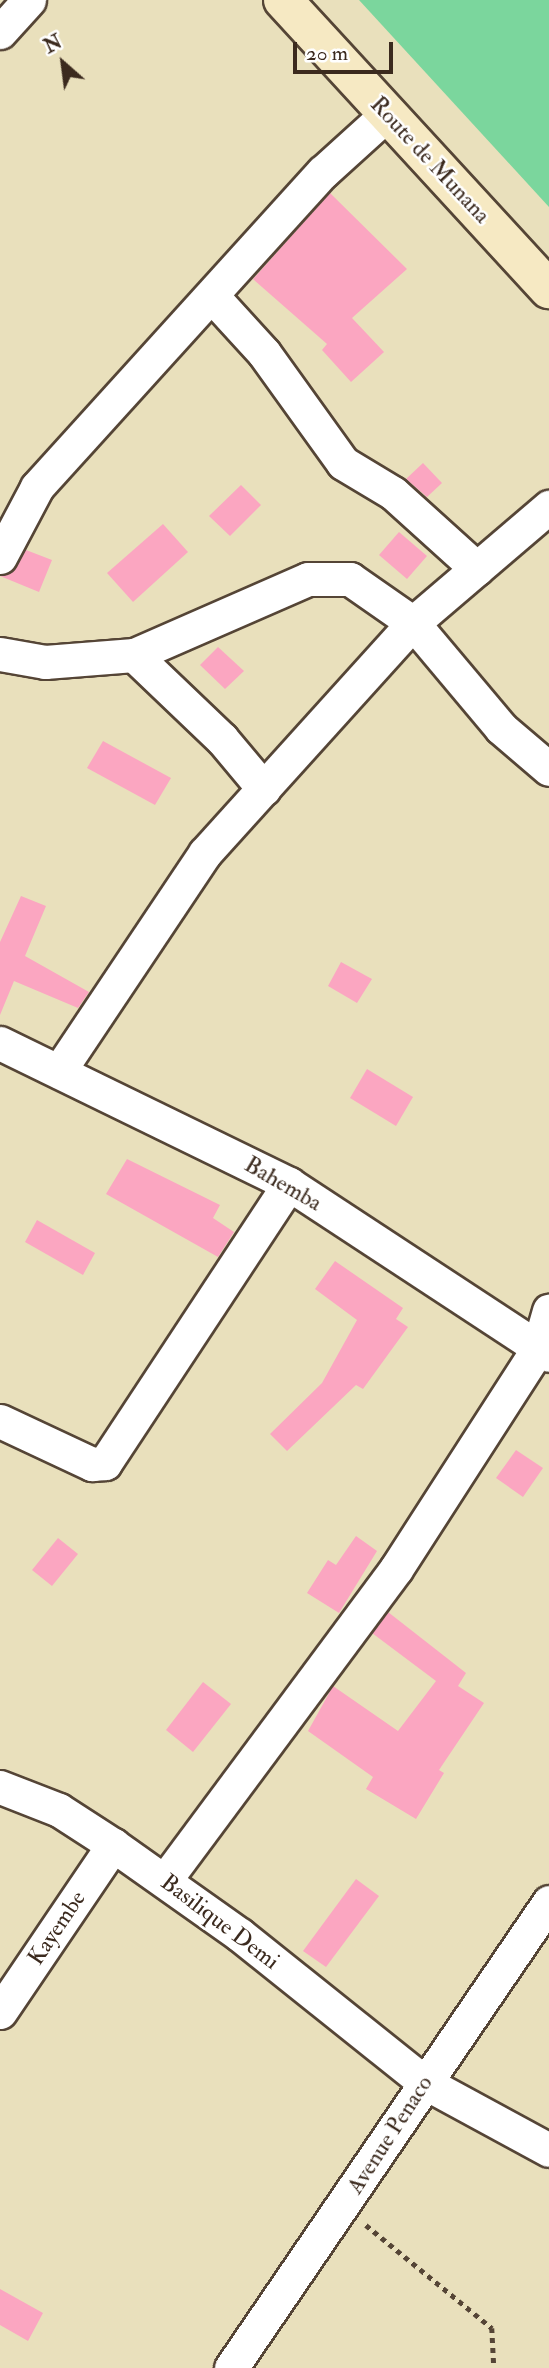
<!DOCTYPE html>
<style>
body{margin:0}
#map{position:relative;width:549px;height:2368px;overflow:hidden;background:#e9e0bc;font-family:"IM FELL Double Pica",serif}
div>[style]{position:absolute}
.green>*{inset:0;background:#7bd69d}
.building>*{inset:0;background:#fba6c1}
.path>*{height:4.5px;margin-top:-2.25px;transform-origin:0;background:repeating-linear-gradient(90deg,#554536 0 5px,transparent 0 10px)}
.roads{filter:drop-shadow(2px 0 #554536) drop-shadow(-2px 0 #554536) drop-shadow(0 2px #554536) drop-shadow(0 -2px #554536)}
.minor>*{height:33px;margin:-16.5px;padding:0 16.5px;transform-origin:16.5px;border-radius:16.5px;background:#fff}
.secondary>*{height:38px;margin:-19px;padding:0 19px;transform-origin:19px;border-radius:19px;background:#f6e9c3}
span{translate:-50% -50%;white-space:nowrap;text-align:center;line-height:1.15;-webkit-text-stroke:5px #fff;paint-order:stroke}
.street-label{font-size:23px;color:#3b2a1e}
.north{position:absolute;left:28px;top:28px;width:70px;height:70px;-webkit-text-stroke:5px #fff;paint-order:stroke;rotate:332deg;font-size:19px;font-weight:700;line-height:28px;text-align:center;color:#3b2a1e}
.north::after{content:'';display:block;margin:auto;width:24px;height:32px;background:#3b2a1e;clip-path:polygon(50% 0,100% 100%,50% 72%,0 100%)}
.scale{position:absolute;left:293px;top:42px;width:100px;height:32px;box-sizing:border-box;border:4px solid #3b2a1e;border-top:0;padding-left:9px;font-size:21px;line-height:24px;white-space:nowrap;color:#3b2a1e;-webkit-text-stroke:5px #fff;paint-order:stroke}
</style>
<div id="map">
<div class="green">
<i style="clip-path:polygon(359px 0,549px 0,549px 207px)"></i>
</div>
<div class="building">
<i style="clip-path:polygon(330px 193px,407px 269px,352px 318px,384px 352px,351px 382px,322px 350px,327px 344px,253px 279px)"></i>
<i style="clip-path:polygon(423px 463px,442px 483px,427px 497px,406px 479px)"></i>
<i style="clip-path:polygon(241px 485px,261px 505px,230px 536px,209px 516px)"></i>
<i style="clip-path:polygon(163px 524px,188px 552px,133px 602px,107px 573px)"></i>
<i style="clip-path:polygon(399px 532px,427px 556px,407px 579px,379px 555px)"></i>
<i style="clip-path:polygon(26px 550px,52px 560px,39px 592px,0 576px,11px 573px)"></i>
<i style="clip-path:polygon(218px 647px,244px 671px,225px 689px,200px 665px)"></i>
<i style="clip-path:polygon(103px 741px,171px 778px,155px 805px,87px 768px)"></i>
<i style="clip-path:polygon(21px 896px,46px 906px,25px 956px,89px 992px,78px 1008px,14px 981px,0 1015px,0 942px)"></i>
<i style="clip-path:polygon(341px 962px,372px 979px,357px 1003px,328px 986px)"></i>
<i style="clip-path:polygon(367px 1069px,413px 1097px,396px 1126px,350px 1098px)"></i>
<i style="clip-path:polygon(127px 1159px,220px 1205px,213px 1218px,234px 1232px,218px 1257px,106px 1194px)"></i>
<i style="clip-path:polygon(37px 1220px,95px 1253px,83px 1275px,25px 1242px)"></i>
<i style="clip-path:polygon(335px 1261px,403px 1308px,396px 1319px,408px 1327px,363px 1389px,356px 1385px,287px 1451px,270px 1434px,322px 1383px,357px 1320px,315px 1289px)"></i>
<i style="clip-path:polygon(516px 1450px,543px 1468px,523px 1497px,496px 1478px)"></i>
<i style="clip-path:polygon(356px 1536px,377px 1551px,339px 1613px,307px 1593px,328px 1560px,336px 1565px)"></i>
<i style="clip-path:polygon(58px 1538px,78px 1554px,52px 1586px,32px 1570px)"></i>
<i style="clip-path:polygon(388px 1612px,466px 1673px,458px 1686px,484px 1703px,439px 1770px,444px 1773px,416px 1819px,366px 1789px,373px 1777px,308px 1731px,333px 1686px,398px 1731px,436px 1681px,372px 1633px)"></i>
<i style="clip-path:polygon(203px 1682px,231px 1704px,193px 1752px,166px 1730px)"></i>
<i style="clip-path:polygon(356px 1879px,379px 1896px,326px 1967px,303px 1951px)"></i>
<i style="clip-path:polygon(0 2289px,43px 2313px,28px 2341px,0 2325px)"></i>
</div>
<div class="path">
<i style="left:366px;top:2225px;width:163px;rotate:39.3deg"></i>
<i style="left:492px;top:2328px;width:40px;rotate:87.1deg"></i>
</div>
<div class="roads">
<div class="minor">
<i style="left:0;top:32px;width:43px;rotate:-47.8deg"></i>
<i style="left:212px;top:296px;width:77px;rotate:47.6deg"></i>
<i style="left:264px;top:353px;width:135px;rotate:54.3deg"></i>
<i style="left:343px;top:463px;width:58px;rotate:31deg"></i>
<i style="left:393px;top:493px;width:113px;rotate:42.1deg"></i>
<i style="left:0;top:557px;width:79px;rotate:-62.1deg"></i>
<i style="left:37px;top:487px;width:425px;rotate:-47.8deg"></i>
<i style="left:323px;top:172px;width:86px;rotate:-42.2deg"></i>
<i style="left:0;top:654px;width:46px;rotate:10.1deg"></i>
<i style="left:45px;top:662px;width:89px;rotate:-4.5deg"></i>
<i style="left:134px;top:655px;width:190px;rotate:-23.6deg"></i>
<i style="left:308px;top:579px;width:42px"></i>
<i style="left:350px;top:579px;width:77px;rotate:34.9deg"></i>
<i style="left:413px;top:623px;width:137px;rotate:50deg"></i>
<i style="left:501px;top:728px;width:63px;rotate:40.5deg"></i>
<i style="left:134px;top:655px;width:122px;rotate:43.7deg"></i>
<i style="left:222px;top:739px;width:65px;rotate:50deg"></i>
<i style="left:0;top:1043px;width:322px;rotate:26deg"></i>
<i style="left:289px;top:1184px;width:311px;rotate:33.3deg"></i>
<i style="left:59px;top:1071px;width:262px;rotate:-56.2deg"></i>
<i style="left:205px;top:853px;width:310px;rotate:-47.9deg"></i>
<i style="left:413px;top:623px;width:179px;rotate:-40.5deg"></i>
<i style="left:0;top:1421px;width:102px;rotate:25.1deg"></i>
<i style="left:92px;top:1464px;width:13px;rotate:-4deg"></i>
<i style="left:105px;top:1463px;width:334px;rotate:-56.6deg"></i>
<i style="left:0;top:1787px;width:63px;rotate:21.3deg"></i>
<i style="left:59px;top:1810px;width:64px;rotate:32.9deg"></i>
<i style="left:113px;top:1845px;width:156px;rotate:35.3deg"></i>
<i style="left:240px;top:1935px;width:236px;rotate:38.6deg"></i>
<i style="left:424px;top:2082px;width:142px;rotate:28.5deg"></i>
<i style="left:165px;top:1880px;width:387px;rotate:-53.4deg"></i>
<i style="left:396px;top:1569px;width:262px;rotate:-57.2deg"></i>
<i style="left:538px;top:1349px;width:40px;rotate:-74deg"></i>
<i style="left:0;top:2012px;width:202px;rotate:-55.9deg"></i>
<i style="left:231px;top:2368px;width:564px;rotate:-55.69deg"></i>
</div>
<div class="secondary">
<i style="left:283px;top:0;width:393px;rotate:47.4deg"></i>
</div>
</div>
<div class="street-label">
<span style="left:430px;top:160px;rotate:47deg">Route de Munana</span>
<span style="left:283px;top:1184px;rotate:30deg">Bahemba</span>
<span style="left:220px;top:1922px;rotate:37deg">Basilique Demi</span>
<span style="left:57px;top:1928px;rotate:-56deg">Kayembe</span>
<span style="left:390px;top:2135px;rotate:-57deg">Avenue Penaco</span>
</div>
<div class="north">N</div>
<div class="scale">20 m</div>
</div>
